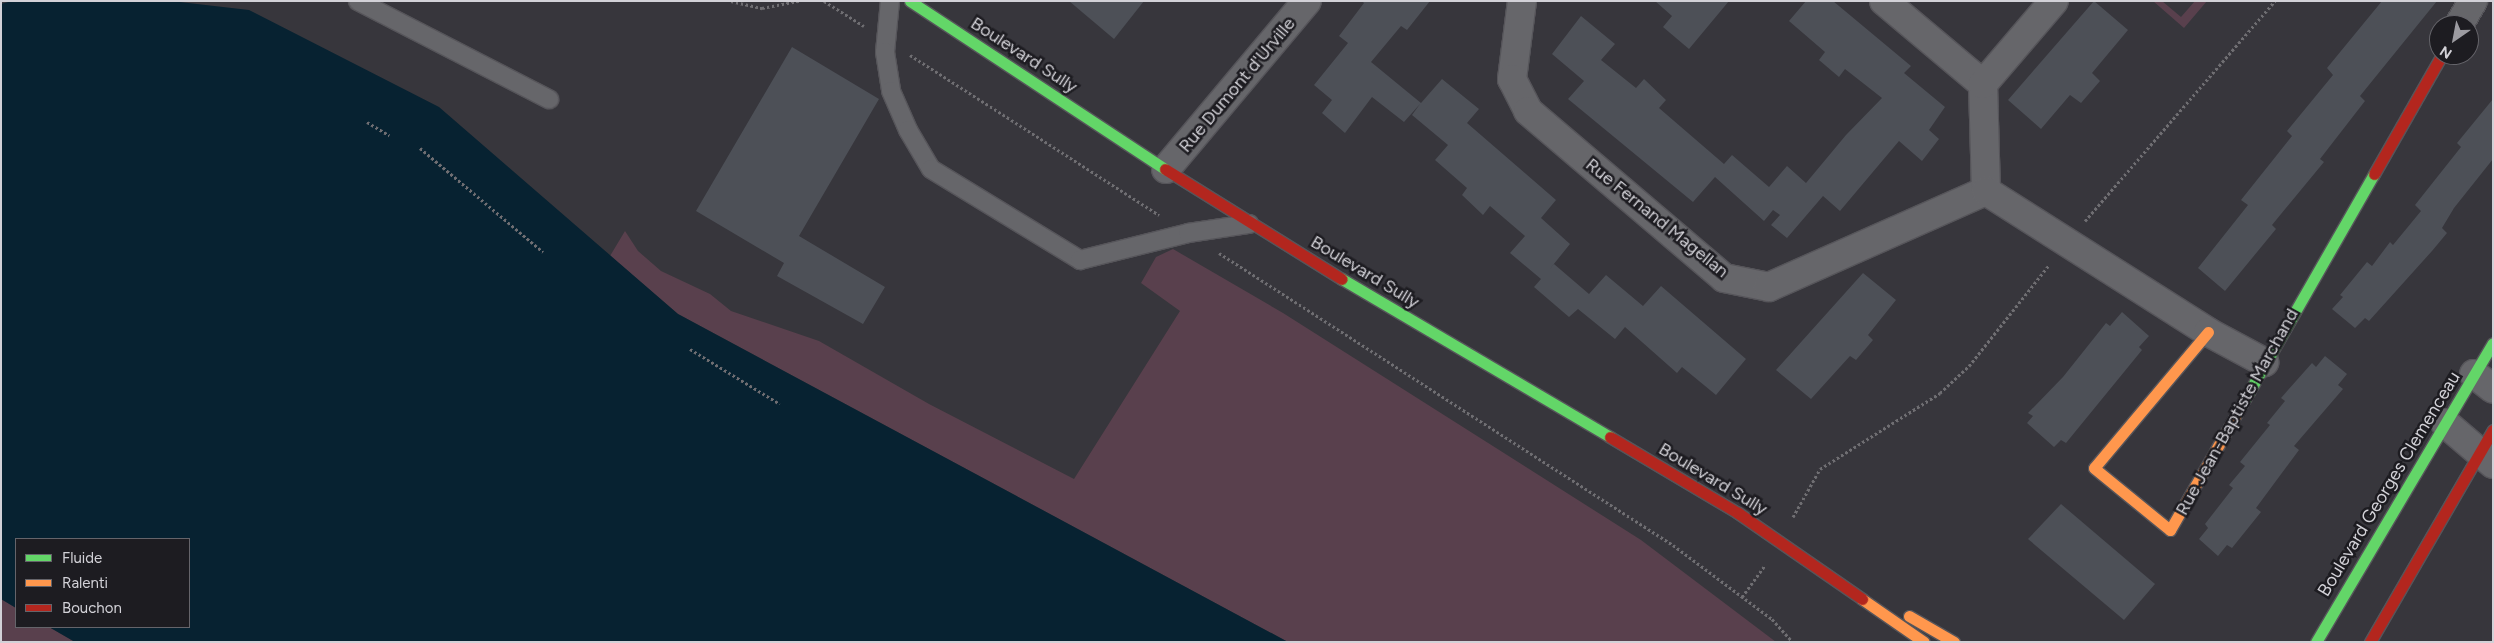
<!DOCTYPE html>
<style>
body{margin:0}
#map{position:relative;width:2494px;height:643px;overflow:hidden;background:#37363c;font-family:Figtree,sans-serif}
div>[style]{position:absolute}
.green>*{inset:0;background:#59404d}
.water>*{inset:0;background:#072231}
.building>*{inset:0;background:#4d5057}
.path>*{height:3px;margin-top:-1.5px;transform-origin:0;background:repeating-linear-gradient(90deg,#6f6e72 0 2.5px,transparent 0 5px)}
.roads{filter:drop-shadow(1px 0 #56555a) drop-shadow(-1px 0 #56555a) drop-shadow(0 1px #56555a) drop-shadow(0 -1px #56555a)}
.lane>*{height:18px;margin:-9px;padding:0 9px;transform-origin:9px;border-radius:9px;background:#66666a}
.street>*{height:28px;margin:-14px;padding:0 14px;transform-origin:14px;border-radius:14px;background:#66666a}
.fast>*{height:11px;margin:-5.5px;padding:0 5.5px;transform-origin:5.5px;border-radius:5.5px;background:#63d668}
.slow>*{height:11px;margin:-5.5px;padding:0 5.5px;transform-origin:5.5px;border-radius:5.5px;background:#ff974d}
.jam>*{height:11px;margin:-5.5px;padding:0 5.5px;transform-origin:5.5px;border-radius:5.5px;background:#b3261e}
span{translate:-50% -50%;white-space:nowrap;text-align:center;line-height:1.15;-webkit-text-stroke:5px #1d1c21;paint-order:stroke}
.street-label{font-size:18px;color:#d2d1d7}
.frame{position:absolute;inset:0;border:2px solid #d2d1d7;pointer-events:none}
.legend{position:absolute;left:15px;top:538px;width:175px;height:90px;box-sizing:border-box;background:#1d1c21;border:1px solid #65646a;margin:0;padding:6px 9px;list-style:none;font-size:15px;color:#d2d1d7}
.legend li{display:flex;align-items:center;gap:10px;height:25px}
.legend b{width:25px;border:1px solid #65646a}
.north{position:absolute;left:2429px;top:15px;width:50px;height:50px;box-sizing:border-box;background:#1d1c21;border:1px solid #65646a;border-radius:50%;rotate:213deg;font-size:14px;font-weight:700;line-height:20px;text-align:center;color:#d2d1d7}
.north::after{content:'';display:block;margin:auto;width:18px;height:22px;background:#9c9ba1;clip-path:polygon(50% 0,100% 100%,50% 72%,0 100%)}
</style>
<div id="map">
<div class="green">
<i style="clip-path:polygon(2153px 1px,2162px 1px,2181px 17px,2195px 1px,2207px 1px,2184px 28px)"></i>
<i style="clip-path:polygon(625px 231px,638px 251px,661px 271px,710px 294px,731px 311px,819px 341px,929px 404px,1074px 479px,1180px 311px,1141px 283px,1156px 257px,1173px 249px,1283px 313px,1641px 540px,1776px 642px,1288px 642px,678px 314px,610px 256px)"></i>
<i style="clip-path:polygon(1px 599px,16px 608px,16px 627px,49px 627px,75px 642px,1px 642px)"></i>
</div>
<div class="water">
<i style="clip-path:polygon(12px 1px,171px 1px,249px 10px,439px 107px,678px 314px,1288px 642px,75px 642px,49px 627px,189px 627px,189px 539px,16px 539px,16px 608px,1px 599px,1px 4px)"></i>
</div>
<div class="building">
<i style="clip-path:polygon(1069px 1px,1144px 1px,1114px 39px)"></i>
<i style="clip-path:polygon(1362px 1px,1430px 1px,1407px 30px,1401px 26px,1371px 62px,1421px 103px,1442px 79px,1479px 109px,1467px 123px,1556px 200px,1541px 218px,1570px 244px,1549px 270px,1554px 264px,1589px 294px,1606px 275px,1643px 306px,1661px 286px,1746px 359px,1716px 395px,1682px 367px,1677px 373px,1625px 327px,1615px 339px,1578px 309px,1569px 317px,1534px 287px,1541px 279px,1510px 253px,1525px 236px,1490px 206px,1483px 215px,1462px 195px,1467px 188px,1435px 160px,1448px 145px,1412px 115px,1420px 104px,1404px 122px,1372px 97px,1345px 133px,1322px 113px,1332px 100px,1314px 85px,1348px 43px,1339px 36px,1364px 3px)"></i>
<i style="clip-path:polygon(1655px 1px,1729px 1px,1689px 49px,1663px 27px,1672px 16px)"></i>
<i style="clip-path:polygon(1806px 1px,1833px 1px,1911px 66px,1904px 73px,1945px 107px,1929px 130px,1939px 139px,1922px 161px,1899px 141px,1840px 211px,1823px 196px,1787px 238px,1771px 225px,1780px 215px,1773px 210px,1764px 221px,1715px 177px,1693px 202px,1568px 99px,1584px 81px,1552px 54px,1581px 16px,1615px 44px,1601px 60px,1636px 88px,1644px 79px,1666px 100px,1659px 108px,1724px 164px,1732px 155px,1769px 187px,1787px 166px,1806px 183px,1846px 135px,1882px 98px,1845px 69px,1839px 77px,1819px 60px,1825px 52px,1789px 21px)"></i>
<i style="clip-path:polygon(2094px 1px,2128px 30px,2092px 73px,2100px 81px,2081px 103px,2070px 95px,2041px 129px,2008px 100px)"></i>
<i style="clip-path:polygon(2382px 1px,2437px 1px,2360px 96px,2365px 101px,2320px 159px,2324px 162px,2272px 225px,2276px 229px,2225px 291px,2198px 268px,2248px 205px,2241px 200px,2292px 136px,2287px 131px,2333px 75px,2327px 68px)"></i>
<i style="clip-path:polygon(792px 47px,879px 99px,799px 236px,885px 287px,863px 324px,777px 276px,784px 263px,696px 211px)"></i>
<i style="clip-path:polygon(2493px 99px,2493px 159px,2454px 208px,2442px 228px,2447px 233px,2432px 251px,2369px 321px,2365px 318px,2355px 328px,2332px 309px,2343px 297px,2340px 295px,2367px 262px,2372px 266px,2390px 242px,2393px 245px,2421px 211px,2415px 205px,2461px 147px,2457px 143px)"></i>
<i style="clip-path:polygon(1863px 273px,1896px 300px,1868px 335px,1873px 340px,1856px 360px,1850px 356px,1811px 399px,1776px 370px)"></i>
<i style="clip-path:polygon(2122px 312px,2149px 336px,2139px 347px,2142px 350px,2066px 443px,2061px 440px,2054px 447px,2027px 423px,2033px 416px,2028px 413px,2063px 377px,2106px 323px,2110px 326px)"></i>
<i style="clip-path:polygon(2325px 356px,2347px 374px,2338px 385px,2343px 389px,2294px 446px,2299px 450px,2256px 508px,2261px 512px,2232px 548px,2227px 545px,2218px 556px,2199px 539px,2208px 528px,2205px 524px,2233px 488px,2229px 485px,2245px 466px,2240px 462px,2270px 425px,2267px 423px,2285px 401px,2281px 398px,2312px 363px,2316px 367px)"></i>
<i style="clip-path:polygon(2061px 504px,2155px 584px,2124px 620px,2028px 539px)"></i>
</div>
<div class="path">
<i style="left:731px;top:1px;width:32px;rotate:13deg"></i>
<i style="left:762px;top:8px;width:38px;rotate:-11deg"></i>
<i style="left:824px;top:1px;width:47px;rotate:32deg"></i>
<i style="left:910px;top:55px;width:296px;rotate:32.7deg"></i>
<i style="left:367px;top:122px;width:26px;rotate:31deg"></i>
<i style="left:420px;top:148px;width:161px;rotate:40.2deg"></i>
<i style="left:2085px;top:221px;width:291px;rotate:-49.2deg"></i>
<i style="left:1219px;top:253px;width:540px;rotate:32.75deg"></i>
<i style="left:1673px;top:545px;width:124px;rotate:36.8deg"></i>
<i style="left:1772px;top:619px;width:31px;rotate:48deg"></i>
<i style="left:690px;top:349px;width:105px;rotate:31.4deg"></i>
<i style="left:1793px;top:517px;width:55px;rotate:-60.6deg"></i>
<i style="left:1820px;top:469px;width:142px;rotate:-32.3deg"></i>
<i style="left:1940px;top:393px;width:40px;rotate:-43deg"></i>
<i style="left:1969px;top:366px;width:129px;rotate:-51.6deg"></i>
<i style="left:1742px;top:597px;width:39px;rotate:-54deg"></i>
</div>
<div class="roads">
<div class="lane">
<i style="left:358px;top:1px;width:215px;rotate:27.2deg"></i>
<i style="left:890px;top:1px;width:51px;rotate:95.6deg"></i>
<i style="left:885px;top:52px;width:39px;rotate:81deg"></i>
<i style="left:891px;top:91px;width:43px;rotate:66.4deg"></i>
<i style="left:908px;top:130px;width:45px;rotate:59.5deg"></i>
<i style="left:931px;top:169px;width:175px;rotate:31.4deg"></i>
<i style="left:1080px;top:260px;width:111px;rotate:-14deg"></i>
<i style="left:1188px;top:233px;width:62px;rotate:-8.4deg"></i>
</div>
<div class="street">
<i style="left:1522px;top:1px;width:79px;rotate:97.3deg"></i>
<i style="left:1512px;top:79px;width:36px;rotate:63deg"></i>
<i style="left:1528px;top:111px;width:257px;rotate:40.4deg"></i>
<i style="left:1724px;top:278px;width:46px;rotate:11.3deg"></i>
<i style="left:1769px;top:287px;width:237px;rotate:-23.9deg"></i>
<i style="left:1884px;top:1px;width:129px;rotate:40deg"></i>
<i style="left:1983px;top:84px;width:107px;rotate:88.4deg"></i>
<i style="left:2459px;top:25px;width:28px;rotate:-60deg"></i>
<i style="left:1983px;top:84px;width:109px;rotate:-49.5deg"></i>
<i style="left:1166px;top:169px;width:219px;rotate:-50deg"></i>
<i style="left:1986px;top:191px;width:263px;rotate:32.4deg"></i>
<i style="left:2208px;top:332px;width:64px;rotate:28.2deg"></i>
<i style="left:2474px;top:374px;width:24px;rotate:38deg"></i>
<i style="left:2445px;top:423px;width:63px;rotate:40.5deg"></i>
</div>
<div class="fast">
<i style="left:910px;top:1px;width:305px;rotate:33.4deg"></i>
<i style="left:1342px;top:279px;width:311px;rotate:30.5deg"></i>
<i style="left:2237px;top:413px;width:275px;rotate:-60.2deg"></i>
<i style="left:2316px;top:642px;width:347px;rotate:-59.4deg"></i>
</div>
<div class="slow">
<i style="left:2208px;top:332px;width:177px;rotate:130deg"></i>
<i style="left:2094px;top:468px;width:98px;rotate:39.2deg"></i>
<i style="left:2170px;top:530px;width:135px;rotate:-60.2deg"></i>
<i style="left:1862px;top:599px;width:75px;rotate:34.7deg"></i>
<i style="left:1909px;top:616px;width:52px;rotate:30deg"></i>
</div>
<div class="jam">
<i style="left:1165px;top:169px;width:208px;rotate:31.9deg"></i>
<i style="left:2374px;top:174px;width:137px;rotate:-60.3deg"></i>
<i style="left:1610px;top:437px;width:149px;rotate:30.7deg"></i>
<i style="left:1738px;top:513px;width:151px;rotate:34.7deg"></i>
<i style="left:2370px;top:642px;width:245px;rotate:-59.9deg"></i>
</div>
</div>
<div class="street-label">
<span style="left:1024px;top:55px;rotate:33deg">Boulevard Sully</span>
<span style="left:1237px;top:85px;rotate:-50deg">Rue Dumont d'Urville</span>
<span style="left:1657px;top:218px;rotate:39deg">Rue Fernand Magellan</span>
<span style="left:1365px;top:272px;rotate:31deg">Boulevard Sully</span>
<span style="left:2237px;top:412px;rotate:-61deg">Rue Jean-Baptiste Marchand</span>
<span style="left:1713px;top:479px;rotate:31deg">Boulevard Sully</span>
<span style="left:2389px;top:484px;rotate:-59deg">Boulevard Georges Clemenceau</span>
</div>
<div class="frame"></div>
<ul class="legend">
<li><b style="height:6px;background:#63d668"></b>Fluide</li>
<li><b style="height:6px;background:#ff974d"></b>Ralenti</li>
<li><b style="height:6px;background:#b3261e"></b>Bouchon</li>
</ul>
<div class="north">N</div>
</div>
